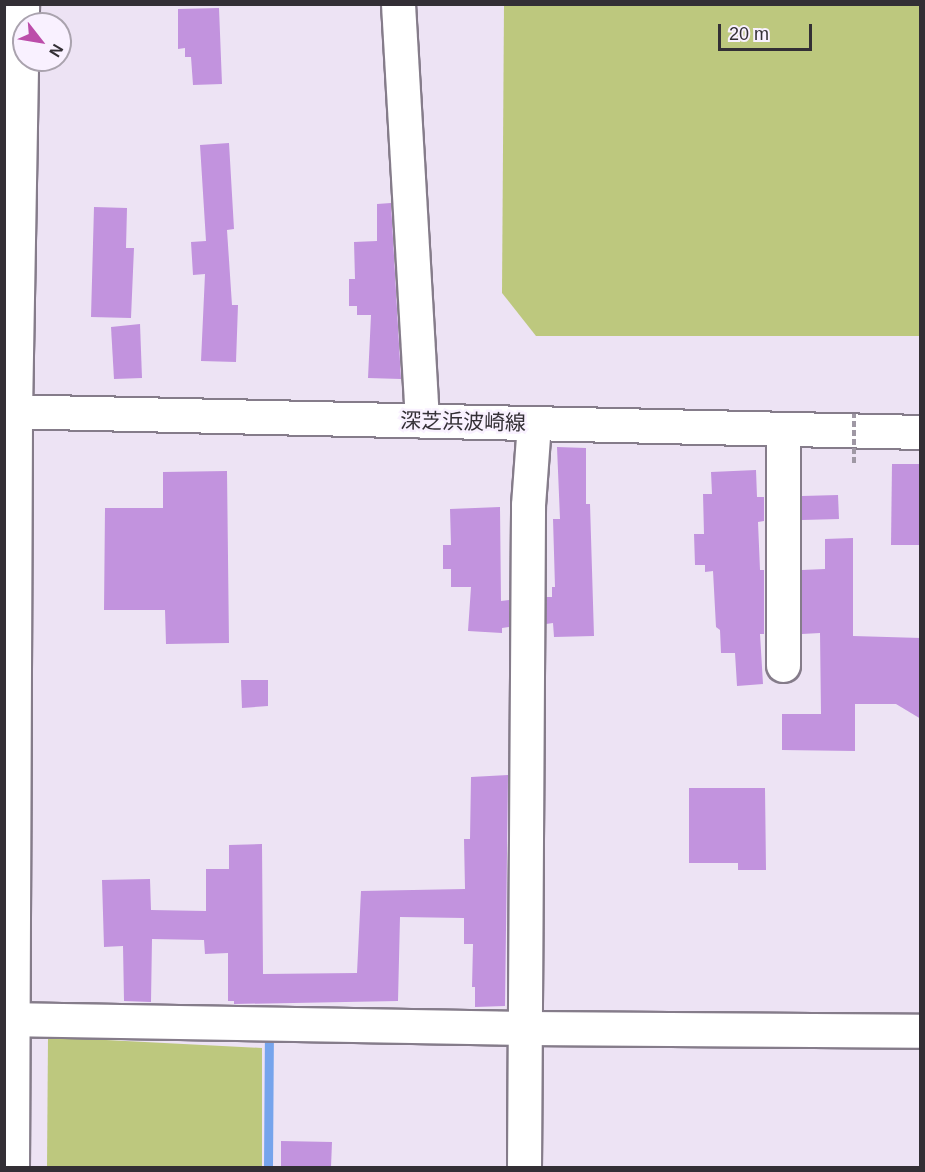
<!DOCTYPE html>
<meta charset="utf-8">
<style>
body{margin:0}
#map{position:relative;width:925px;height:1172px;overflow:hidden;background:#ede3f4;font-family:Arial,"Noto Sans JP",sans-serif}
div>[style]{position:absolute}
.green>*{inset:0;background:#bdc87e}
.stream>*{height:9px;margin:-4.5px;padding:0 4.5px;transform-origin:4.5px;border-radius:4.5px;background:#76a4ec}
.building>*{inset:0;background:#c293de}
.roads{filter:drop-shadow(2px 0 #857c8a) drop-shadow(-2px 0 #857c8a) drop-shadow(0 2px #857c8a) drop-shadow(0 -2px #857c8a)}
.minor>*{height:33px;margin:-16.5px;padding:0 16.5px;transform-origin:16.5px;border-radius:16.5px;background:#fff}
.major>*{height:33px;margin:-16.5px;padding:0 16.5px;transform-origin:16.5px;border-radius:16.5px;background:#fff}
.path-bridge>*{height:4px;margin-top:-2px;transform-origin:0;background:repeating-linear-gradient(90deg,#9f98a4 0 6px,transparent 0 9px)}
span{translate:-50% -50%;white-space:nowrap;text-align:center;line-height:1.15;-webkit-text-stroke:5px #f9f1ff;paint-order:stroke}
.street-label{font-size:21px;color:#332f35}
.frame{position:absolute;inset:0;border:6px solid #332f35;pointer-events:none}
.north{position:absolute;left:12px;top:12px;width:60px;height:60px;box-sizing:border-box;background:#f9f1ff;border:2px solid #aaa3ae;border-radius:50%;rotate:121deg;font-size:16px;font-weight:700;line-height:24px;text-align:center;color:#332f35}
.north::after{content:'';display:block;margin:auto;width:21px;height:27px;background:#bc4daa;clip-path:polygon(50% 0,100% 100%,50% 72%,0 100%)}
.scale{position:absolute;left:718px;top:24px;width:94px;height:27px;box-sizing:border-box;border:3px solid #332f35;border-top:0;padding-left:8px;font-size:18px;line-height:21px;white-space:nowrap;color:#332f35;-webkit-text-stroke:4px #f9f1ff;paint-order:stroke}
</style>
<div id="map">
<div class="green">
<i style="clip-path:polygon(504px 5px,920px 5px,920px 336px,536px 336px,502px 293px)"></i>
<i style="clip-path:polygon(48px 1037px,262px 1048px,262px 1167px,47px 1167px)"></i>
</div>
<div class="stream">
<i style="left:268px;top:1168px;width:128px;rotate:-89.6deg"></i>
</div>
<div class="building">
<i style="clip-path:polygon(219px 8px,222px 84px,193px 85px,191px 57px,185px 57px,185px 48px,178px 49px,178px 9px)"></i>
<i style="clip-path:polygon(229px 143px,234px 229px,227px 230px,232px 305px,238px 305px,236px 362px,201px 361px,205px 274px,193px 275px,191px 242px,206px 241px,200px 145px)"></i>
<i style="clip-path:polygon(391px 203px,401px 379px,368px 378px,371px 315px,357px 315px,357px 306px,349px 306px,349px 279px,355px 279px,354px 242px,377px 241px,377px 204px)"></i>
<i style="clip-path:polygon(94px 207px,127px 208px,126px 248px,134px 248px,131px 318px,91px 317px)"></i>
<i style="clip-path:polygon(140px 324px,142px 378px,114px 379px,111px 327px)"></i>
<i style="clip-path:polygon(557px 447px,586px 448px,586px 504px,590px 504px,594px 636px,554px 637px,553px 623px,546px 624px,546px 597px,552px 597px,552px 587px,555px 587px,553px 519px,560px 519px)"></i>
<i style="clip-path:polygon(892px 464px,921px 464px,921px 545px,891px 545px)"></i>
<i style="clip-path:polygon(756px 470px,757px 497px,764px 497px,764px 521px,758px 522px,760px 570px,764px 570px,764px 634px,760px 634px,763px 684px,737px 686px,735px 653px,721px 653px,720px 630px,716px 627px,713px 571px,705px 572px,705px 565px,695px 565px,694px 534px,704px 534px,703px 494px,712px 494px,711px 472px)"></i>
<i style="clip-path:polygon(227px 471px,229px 643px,166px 644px,165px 610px,104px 610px,105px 508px,163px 508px,163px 472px)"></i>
<i style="clip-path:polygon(838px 495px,839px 519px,802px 520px,802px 496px)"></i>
<i style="clip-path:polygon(500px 507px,501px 601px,509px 600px,509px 627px,502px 628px,502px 633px,468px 631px,471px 587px,451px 587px,451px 569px,443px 569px,443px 545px,451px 545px,450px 509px)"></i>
<i style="clip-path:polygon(853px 538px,853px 636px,921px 638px,921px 719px,896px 704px,855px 704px,855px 751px,782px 750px,782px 714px,821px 714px,820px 633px,802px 634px,802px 570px,825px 569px,825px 539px)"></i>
<i style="clip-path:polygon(241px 680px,268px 680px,268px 706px,242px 708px)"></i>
<i style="clip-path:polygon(508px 775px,505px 1006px,475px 1007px,475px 987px,472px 987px,473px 944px,464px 944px,464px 918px,400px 917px,398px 1001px,234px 1004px,234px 1001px,228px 1001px,228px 953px,205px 954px,204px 940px,152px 939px,151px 1002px,124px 1001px,123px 946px,104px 947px,102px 880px,150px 879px,151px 910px,206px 911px,206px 869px,229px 869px,229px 845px,262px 844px,263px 974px,357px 973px,361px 891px,465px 889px,464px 839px,470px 839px,471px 777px)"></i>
<i style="clip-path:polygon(689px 788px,765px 788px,766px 870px,738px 870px,738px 863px,689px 863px)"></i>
<i style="clip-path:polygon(281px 1141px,332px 1142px,331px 1167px,281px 1167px)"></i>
</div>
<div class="roads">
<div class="minor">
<i style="left:398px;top:4px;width:417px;rotate:86.7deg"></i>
<i style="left:783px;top:429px;width:236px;rotate:90deg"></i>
<i style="left:4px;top:1019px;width:522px;rotate:0.99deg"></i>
<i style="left:526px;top:1028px;width:394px;rotate:0.4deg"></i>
<i style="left:524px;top:1168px;width:663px;rotate:-89.65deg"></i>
<i style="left:528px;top:505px;width:82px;rotate:-85.8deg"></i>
</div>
<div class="major">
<i style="left:4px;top:411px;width:916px;rotate:1.31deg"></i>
<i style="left:12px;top:1168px;width:756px;rotate:-89.77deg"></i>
<i style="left:15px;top:412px;width:408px;rotate:-89deg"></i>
</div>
</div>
<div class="path-bridge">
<i style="left:854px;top:463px;width:49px;rotate:-90deg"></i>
</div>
<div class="street-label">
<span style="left:463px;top:422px;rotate:1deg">深芝浜波崎線</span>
</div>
<div class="frame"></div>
<div class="north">N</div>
<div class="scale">20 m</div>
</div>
